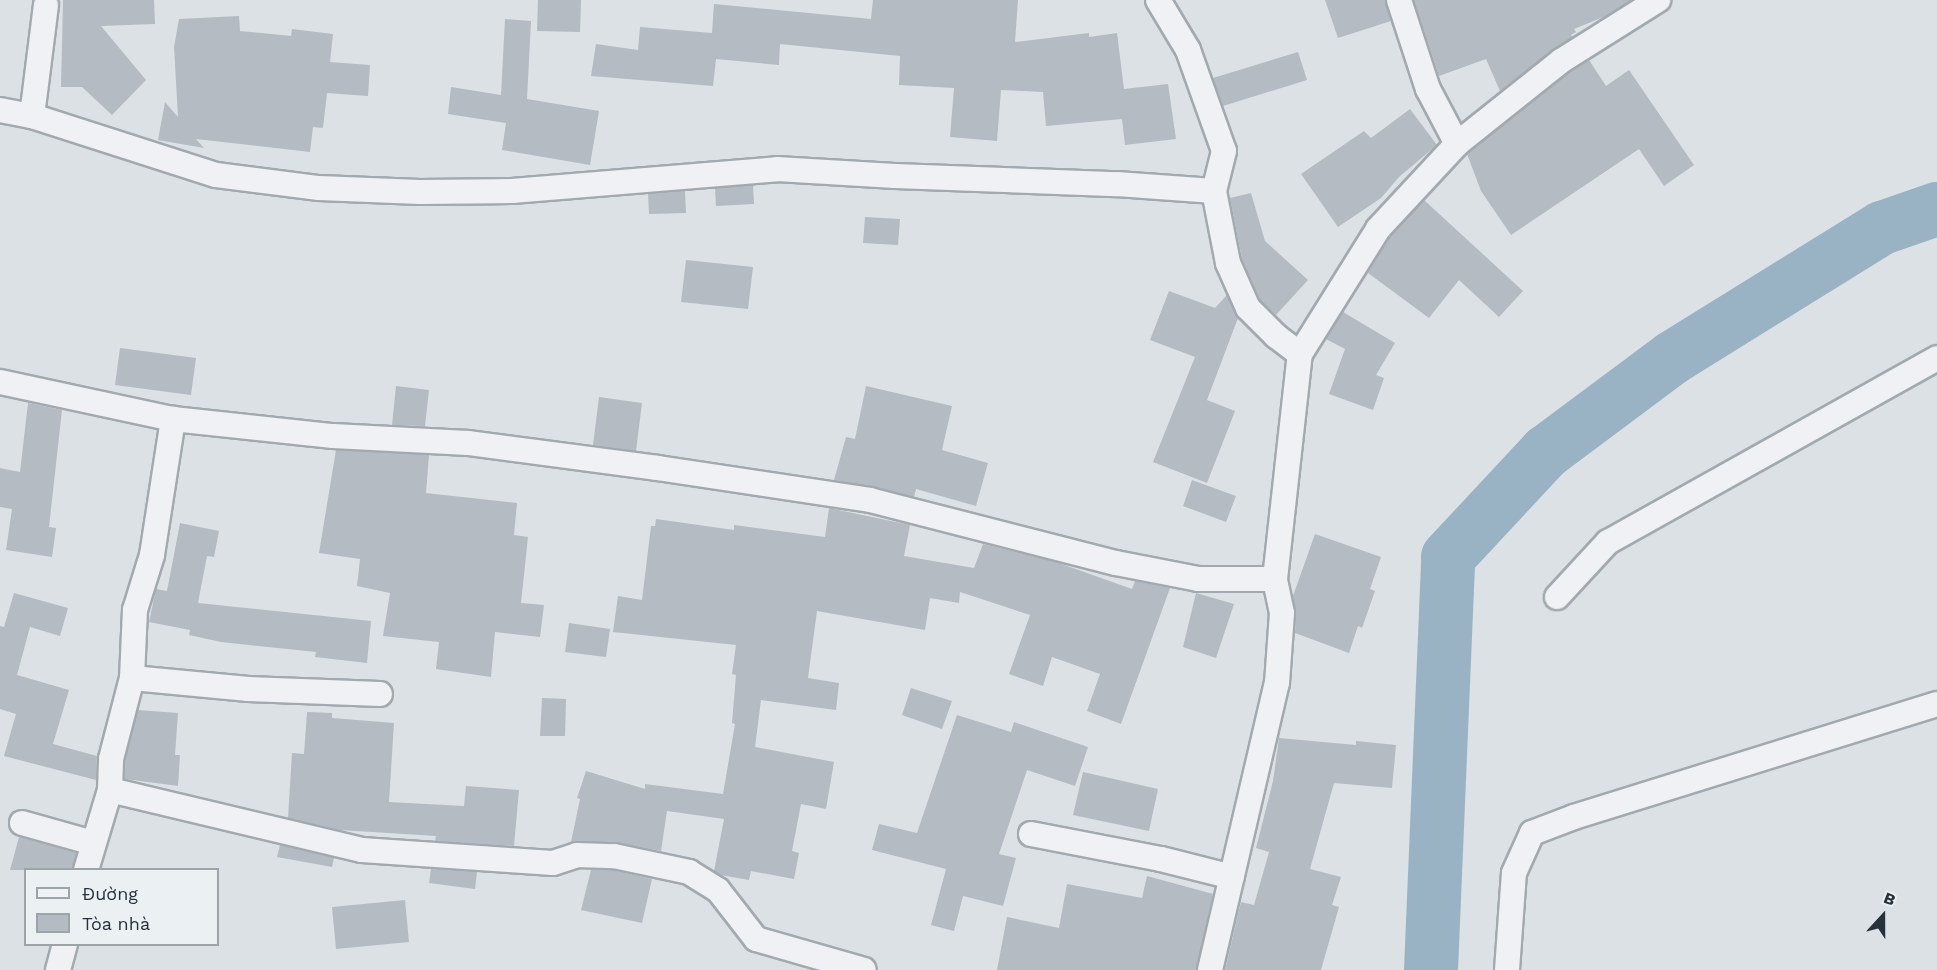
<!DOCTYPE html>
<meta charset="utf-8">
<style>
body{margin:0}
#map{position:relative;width:1937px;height:970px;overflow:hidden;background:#dce1e5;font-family:"Work Sans",sans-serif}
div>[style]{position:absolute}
.river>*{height:54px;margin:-27px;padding:0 27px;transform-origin:27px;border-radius:27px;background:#99b3c4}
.building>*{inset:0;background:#b4bbc2}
.roads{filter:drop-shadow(2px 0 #a2a9af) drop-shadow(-2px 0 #a2a9af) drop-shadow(0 2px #a2a9af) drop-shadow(0 -2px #a2a9af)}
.minor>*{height:24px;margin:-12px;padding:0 12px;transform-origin:12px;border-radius:12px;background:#eff1f4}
span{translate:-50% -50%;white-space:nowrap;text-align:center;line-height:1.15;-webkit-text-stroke:4.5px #ebf0f3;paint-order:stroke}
.legend{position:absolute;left:24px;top:868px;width:195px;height:78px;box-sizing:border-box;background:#ebf0f3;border:2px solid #9da4a9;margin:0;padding:8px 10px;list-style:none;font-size:18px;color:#27313b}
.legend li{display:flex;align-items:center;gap:12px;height:30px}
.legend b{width:30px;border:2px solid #9da4a9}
.north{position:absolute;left:1853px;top:886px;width:60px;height:60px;-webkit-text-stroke:4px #ebf0f3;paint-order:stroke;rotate:21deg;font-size:16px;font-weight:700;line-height:24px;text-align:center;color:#27313b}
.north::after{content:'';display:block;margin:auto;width:21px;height:27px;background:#27313b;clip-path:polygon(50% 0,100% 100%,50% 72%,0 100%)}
</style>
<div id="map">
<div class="river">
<i style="left:1431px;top:970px;width:413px;rotate:-87.6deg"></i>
<i style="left:1448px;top:557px;width:144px;rotate:-47deg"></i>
<i style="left:1546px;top:452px;width:157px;rotate:-36.7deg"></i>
<i style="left:1672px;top:358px;width:247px;rotate:-31.8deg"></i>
<i style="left:1882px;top:228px;width:58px;rotate:-19.1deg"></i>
</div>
<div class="building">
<i style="clip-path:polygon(63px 0,154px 0,155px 24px,101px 26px,146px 80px,112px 115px,82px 87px,61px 87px)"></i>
<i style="clip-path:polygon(538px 0,581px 0,580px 32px,537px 31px)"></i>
<i style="clip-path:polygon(873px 0,1018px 0,1015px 42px,1089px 33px,1089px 37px,1117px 33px,1124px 89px,1168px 84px,1176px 139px,1125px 145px,1122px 119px,1046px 126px,1043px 92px,1001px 90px,997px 141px,950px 137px,954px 88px,899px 85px,900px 56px,780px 44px,779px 65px,716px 59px,713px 86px,591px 76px,596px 44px,638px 50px,640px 27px,712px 33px,714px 4px,871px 19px)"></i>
<i style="clip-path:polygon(1325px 0,1385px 0,1391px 21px,1338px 38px)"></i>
<i style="clip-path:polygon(1414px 0,1631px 0,1606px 16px,1574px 29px,1576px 32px,1571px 35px,1573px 37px,1500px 91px,1486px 59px,1439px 76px)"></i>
<i style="clip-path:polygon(239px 16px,240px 31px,291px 36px,292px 29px,333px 34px,330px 62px,370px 65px,368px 96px,327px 93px,323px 128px,313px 127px,310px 152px,196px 139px,204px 148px,158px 140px,165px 102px,178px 117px,174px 47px,179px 19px)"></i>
<i style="clip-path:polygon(505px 19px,531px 21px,527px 99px,599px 111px,590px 165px,502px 150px,506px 123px,448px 114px,451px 87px,501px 95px)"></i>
<i style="clip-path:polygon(1298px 52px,1307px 80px,1223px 106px,1213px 78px)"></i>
<i style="clip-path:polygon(1589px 60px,1606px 86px,1629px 70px,1694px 165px,1664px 186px,1639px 149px,1511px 235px,1481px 191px,1467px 154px,1569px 73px)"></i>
<i style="clip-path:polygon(1410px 109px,1437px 145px,1399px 177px,1381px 198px,1338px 227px,1301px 174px,1364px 131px,1371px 138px)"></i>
<i style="clip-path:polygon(753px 185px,754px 204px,716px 206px,715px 188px)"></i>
<i style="clip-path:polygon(685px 191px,686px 213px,649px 214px,648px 194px)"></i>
<i style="clip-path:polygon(1251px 193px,1265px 241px,1308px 280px,1276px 315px,1260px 300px,1242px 259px,1230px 198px)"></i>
<i style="clip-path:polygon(1424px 200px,1523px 291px,1499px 317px,1459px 280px,1429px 318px,1368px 273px,1389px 238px)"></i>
<i style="clip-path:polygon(865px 217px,900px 219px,898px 245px,863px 243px)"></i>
<i style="clip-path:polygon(686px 260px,753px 267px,748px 309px,681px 302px)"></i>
<i style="clip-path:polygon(1169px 291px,1215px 308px,1227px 295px,1238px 318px,1207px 400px,1235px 411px,1207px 483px,1153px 462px,1195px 357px,1150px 340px)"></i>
<i style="clip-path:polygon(1343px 312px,1395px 343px,1376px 375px,1384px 378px,1373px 410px,1329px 394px,1345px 349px,1326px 339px)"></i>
<i style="clip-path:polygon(120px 348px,196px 358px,191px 395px,115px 385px)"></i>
<i style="clip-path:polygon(396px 386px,429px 390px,425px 426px,392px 425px)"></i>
<i style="clip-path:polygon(866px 386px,952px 406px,942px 450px,988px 463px,976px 506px,916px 489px,914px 497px,834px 480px,846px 437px,855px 439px)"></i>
<i style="clip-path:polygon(599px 397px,642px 403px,636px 451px,593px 445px)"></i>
<i style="clip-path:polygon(28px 403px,62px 410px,49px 527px,56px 528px,52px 557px,6px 550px,12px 509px,0 507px,0 468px,20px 472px)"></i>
<i style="clip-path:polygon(336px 450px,429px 455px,426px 493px,517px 503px,514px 535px,528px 537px,521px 603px,544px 605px,540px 637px,495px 632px,491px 677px,436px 669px,439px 642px,383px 636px,390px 593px,357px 586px,360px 559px,319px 553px)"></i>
<i style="clip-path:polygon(1192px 480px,1236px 496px,1226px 522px,1183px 506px)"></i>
<i style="clip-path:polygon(829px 508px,910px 525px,904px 556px,974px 568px,983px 544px,1056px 562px,1132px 589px,1135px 581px,1170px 588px,1121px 724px,1087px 711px,1100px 674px,1052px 657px,1043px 686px,1009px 674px,1030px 615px,960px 592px,959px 603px,930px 598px,925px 630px,817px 611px,808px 678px,839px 683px,836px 710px,761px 700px,755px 747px,834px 762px,826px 809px,801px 804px,792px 851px,799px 853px,794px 879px,751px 871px,749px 880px,721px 875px,714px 871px,724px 819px,667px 811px,661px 851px,615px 842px,571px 842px,580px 799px,577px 798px,586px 771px,645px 789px,645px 784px,723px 794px,735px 724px,732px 723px,736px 675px,732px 674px,736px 645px,613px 632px,618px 596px,642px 600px,651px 526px,655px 526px,656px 519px,734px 530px,734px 525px,825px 537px)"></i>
<i style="clip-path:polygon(180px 523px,219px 531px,214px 557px,207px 556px,198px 603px,371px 621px,367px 663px,315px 657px,316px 652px,221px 642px,189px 635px,190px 630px,149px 622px,156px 589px,167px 591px)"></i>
<i style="clip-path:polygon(1315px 534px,1381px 557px,1370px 589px,1375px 591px,1362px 628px,1358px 626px,1349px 653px,1295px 633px,1296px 614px,1293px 596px)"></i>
<i style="clip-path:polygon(14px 593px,68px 608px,60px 636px,30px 627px,17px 675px,69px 690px,53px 744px,97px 756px,96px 780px,4px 756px,16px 714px,0 709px,0 626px,4px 627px)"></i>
<i style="clip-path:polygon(1196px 593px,1234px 604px,1216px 658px,1183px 647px)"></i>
<i style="clip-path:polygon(569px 623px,610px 629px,606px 657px,565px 652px)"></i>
<i style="clip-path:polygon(911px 688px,952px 701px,942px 729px,902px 715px)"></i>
<i style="clip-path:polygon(542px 698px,566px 699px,565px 736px,540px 736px)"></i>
<i style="clip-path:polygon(138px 710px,178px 713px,175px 755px,180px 755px,178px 786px,125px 779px,125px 761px)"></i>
<i style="clip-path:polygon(307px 712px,332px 713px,332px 718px,394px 723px,389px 802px,464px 806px,466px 786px,519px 790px,514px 846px,435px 841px,436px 836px,340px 830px,288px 818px,292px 753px,304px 754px)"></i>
<i style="clip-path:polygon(957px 715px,1011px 732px,1014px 722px,1088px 747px,1075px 786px,1027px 770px,999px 854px,1016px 858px,1003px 906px,963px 896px,954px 931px,931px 925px,946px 869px,872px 850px,879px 824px,917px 833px)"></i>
<i style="clip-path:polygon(1279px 738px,1356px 745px,1356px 741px,1396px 745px,1392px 788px,1334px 783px,1310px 869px,1341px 877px,1332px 905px,1339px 907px,1321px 970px,1225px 970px,1241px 902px,1254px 905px,1269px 852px,1256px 848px,1273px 781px)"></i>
<i style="clip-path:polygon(1083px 772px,1158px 789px,1149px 831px,1073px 815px)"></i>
<i style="clip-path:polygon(19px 837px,76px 853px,72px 870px,10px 870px)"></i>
<i style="clip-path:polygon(280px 845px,334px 858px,332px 867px,277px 857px)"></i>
<i style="clip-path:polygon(431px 869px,477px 872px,475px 889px,429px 883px)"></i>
<i style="clip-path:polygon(591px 870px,612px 870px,652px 879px,642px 923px,581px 910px)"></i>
<i style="clip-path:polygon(1147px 876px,1213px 894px,1196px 970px,997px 970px,1007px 917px,1059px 928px,1067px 884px,1142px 898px)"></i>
<i style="clip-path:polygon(405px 900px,409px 942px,336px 949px,332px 907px)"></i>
</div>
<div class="roads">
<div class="minor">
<i style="left:1158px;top:0;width:58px;rotate:59deg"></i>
<i style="left:1188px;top:50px;width:107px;rotate:70.4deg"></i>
<i style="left:1224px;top:151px;width:41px;rotate:104deg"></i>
<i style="left:1214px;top:191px;width:73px;rotate:79deg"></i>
<i style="left:1228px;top:263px;width:49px;rotate:66deg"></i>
<i style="left:1248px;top:308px;width:40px;rotate:45deg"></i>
<i style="left:1276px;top:336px;width:30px;rotate:37deg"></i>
<i style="left:1399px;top:0;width:94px;rotate:72deg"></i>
<i style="left:1428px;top:89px;width:62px;rotate:62.2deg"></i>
<i style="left:46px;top:5px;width:112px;rotate:97.2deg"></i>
<i style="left:32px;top:116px;width:193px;rotate:17.8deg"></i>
<i style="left:216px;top:175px;width:104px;rotate:7.2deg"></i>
<i style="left:319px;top:188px;width:101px;rotate:2.3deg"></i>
<i style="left:420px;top:192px;width:92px;rotate:-0.6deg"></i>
<i style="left:512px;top:191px;width:266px;rotate:-4.7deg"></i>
<i style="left:777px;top:169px;width:118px;rotate:3.4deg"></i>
<i style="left:895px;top:176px;width:222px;rotate:2.1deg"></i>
<i style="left:1117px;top:184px;width:97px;rotate:4.1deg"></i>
<i style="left:0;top:110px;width:33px;rotate:11deg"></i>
<i style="left:0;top:382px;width:177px;rotate:12.1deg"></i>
<i style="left:1557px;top:597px;width:75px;rotate:-47.2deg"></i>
<i style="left:1608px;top:542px;width:377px;rotate:-29.2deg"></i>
<i style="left:132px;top:678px;width:117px;rotate:5.4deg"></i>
<i style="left:248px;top:689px;width:132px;rotate:2.2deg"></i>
<i style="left:110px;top:790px;width:259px;rotate:13.4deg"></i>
<i style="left:362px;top:850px;width:191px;rotate:3.9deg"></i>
<i style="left:553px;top:863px;width:25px;rotate:-18deg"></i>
<i style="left:577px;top:855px;width:37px;rotate:2deg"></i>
<i style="left:614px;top:856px;width:77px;rotate:12deg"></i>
<i style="left:689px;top:872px;width:34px;rotate:32deg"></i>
<i style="left:718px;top:890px;width:62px;rotate:52.2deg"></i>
<i style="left:756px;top:939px;width:112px;rotate:16deg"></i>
<i style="left:22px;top:823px;width:74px;rotate:15.7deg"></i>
<i style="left:1031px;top:834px;width:132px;rotate:10.9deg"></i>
<i style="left:1161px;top:859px;width:73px;rotate:14.2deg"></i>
<i style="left:86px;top:870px;width:84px;rotate:-73.3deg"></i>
<i style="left:110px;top:790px;width:31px;rotate:-88deg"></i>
<i style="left:111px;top:759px;width:84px;rotate:-75.5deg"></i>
<i style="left:132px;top:678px;width:68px;rotate:-87.5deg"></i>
<i style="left:135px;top:610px;width:58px;rotate:-72.8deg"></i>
<i style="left:152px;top:555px;width:138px;rotate:-81.2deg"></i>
<i style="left:173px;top:419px;width:161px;rotate:6.1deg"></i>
<i style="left:333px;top:436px;width:135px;rotate:3deg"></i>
<i style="left:468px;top:443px;width:191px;rotate:7.5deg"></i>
<i style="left:657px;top:468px;width:215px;rotate:8.5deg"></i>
<i style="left:870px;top:500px;width:254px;rotate:14.4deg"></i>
<i style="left:1116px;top:563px;width:84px;rotate:11deg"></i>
<i style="left:1198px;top:579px;width:77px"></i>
<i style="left:58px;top:970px;width:27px;rotate:-75deg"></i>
<i style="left:1210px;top:970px;width:295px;rotate:-76.9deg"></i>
<i style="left:1277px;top:683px;width:70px;rotate:-85.9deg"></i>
<i style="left:1282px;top:613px;width:35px;rotate:-102deg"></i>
<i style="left:1275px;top:579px;width:226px;rotate:-83.7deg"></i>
<i style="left:1300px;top:354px;width:147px;rotate:-58deg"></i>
<i style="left:1378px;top:229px;width:116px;rotate:-47.1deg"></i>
<i style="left:1457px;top:144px;width:133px;rotate:-38.6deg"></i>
<i style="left:1561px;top:61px;width:115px;rotate:-32.2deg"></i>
<i style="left:1507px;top:970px;width:97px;rotate:-85.9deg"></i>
<i style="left:1514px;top:873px;width:44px;rotate:-65.8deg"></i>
<i style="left:1532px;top:833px;width:45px;rotate:-20.9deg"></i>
<i style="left:1574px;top:817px;width:380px;rotate:-17.3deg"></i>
</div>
</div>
<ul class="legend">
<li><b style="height:8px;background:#eff1f4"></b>Đường</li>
<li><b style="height:16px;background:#b4bbc2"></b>Tòa nhà</li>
</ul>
<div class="north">B</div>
</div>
